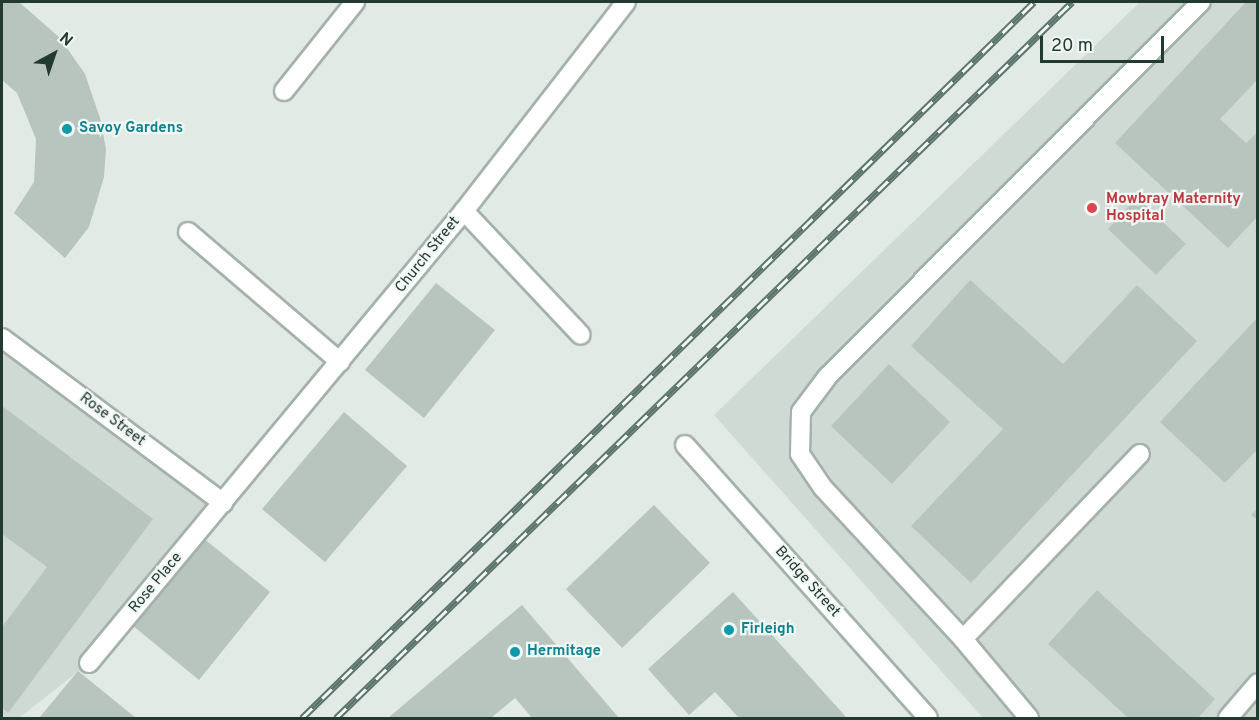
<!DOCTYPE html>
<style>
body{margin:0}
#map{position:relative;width:1259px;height:720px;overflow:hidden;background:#e1eae5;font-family:Overpass,sans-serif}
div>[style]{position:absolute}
.built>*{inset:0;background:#d0dad4}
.building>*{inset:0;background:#b7c5be}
.roads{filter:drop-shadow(2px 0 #a4b2ab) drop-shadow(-2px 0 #a4b2ab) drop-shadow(0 2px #a4b2ab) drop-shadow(0 -2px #a4b2ab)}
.minor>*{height:18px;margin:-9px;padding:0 9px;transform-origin:9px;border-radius:9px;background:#fff}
.rail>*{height:7px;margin-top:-3.5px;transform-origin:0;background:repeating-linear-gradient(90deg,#f1f7f4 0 14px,#5d756c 0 28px);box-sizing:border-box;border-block:2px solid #5d756c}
.dots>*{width:16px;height:16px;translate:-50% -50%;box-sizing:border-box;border:3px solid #f1f7f4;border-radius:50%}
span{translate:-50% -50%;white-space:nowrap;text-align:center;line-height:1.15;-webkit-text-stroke:4.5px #f1f7f4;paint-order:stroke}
.culture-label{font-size:15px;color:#0d838f;font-weight:700}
.left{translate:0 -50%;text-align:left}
.health-label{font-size:15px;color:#be3a42;font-weight:700}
.street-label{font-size:15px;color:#233a31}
.frame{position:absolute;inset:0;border:3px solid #233a31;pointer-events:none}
.north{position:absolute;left:24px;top:24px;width:60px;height:60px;-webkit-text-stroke:4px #f1f7f4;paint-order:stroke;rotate:40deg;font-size:16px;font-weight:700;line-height:24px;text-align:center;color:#233a31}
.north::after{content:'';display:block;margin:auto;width:21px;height:27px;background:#233a31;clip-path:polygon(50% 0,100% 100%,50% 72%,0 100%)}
.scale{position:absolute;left:1040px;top:36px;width:124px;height:27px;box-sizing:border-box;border:3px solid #233a31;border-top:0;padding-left:8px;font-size:18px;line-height:21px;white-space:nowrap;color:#233a31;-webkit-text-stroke:4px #f1f7f4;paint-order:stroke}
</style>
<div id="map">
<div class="built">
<i style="clip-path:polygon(1140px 2px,1257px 2px,1257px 718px,983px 718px,714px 415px)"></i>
<i style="clip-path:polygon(2px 338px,223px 503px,89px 663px,19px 718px,2px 718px)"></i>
</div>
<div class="building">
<i style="clip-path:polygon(2px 2px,19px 2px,60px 38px,85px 74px,100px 118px,106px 149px,104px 177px,89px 227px,65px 258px,14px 213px,34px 182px,36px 139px,17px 93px,2px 80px)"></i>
<i style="clip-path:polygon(1246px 2px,1258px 2px,1258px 79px,1220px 119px,1246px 143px,1258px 132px,1258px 216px,1228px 248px,1115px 143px)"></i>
<i style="clip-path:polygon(1137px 197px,1186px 244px,1156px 275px,1108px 229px)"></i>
<i style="clip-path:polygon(970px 280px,1063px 364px,1137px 285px,1197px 341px,971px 583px,911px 526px,1003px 429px,911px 346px)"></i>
<i style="clip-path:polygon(436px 283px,495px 330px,424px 418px,365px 370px)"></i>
<i style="clip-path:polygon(1258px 317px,1258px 449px,1225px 483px,1160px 422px)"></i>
<i style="clip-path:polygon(889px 364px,950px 422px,892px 484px,831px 426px)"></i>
<i style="clip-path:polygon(2px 406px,153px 519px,8px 713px,2px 708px,2px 627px,47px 567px,2px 534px)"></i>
<i style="clip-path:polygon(344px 412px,407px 466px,325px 562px,262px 509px)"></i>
<i style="clip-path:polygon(654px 505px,710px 563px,622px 648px,566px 589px)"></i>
<i style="clip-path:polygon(1258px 508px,1258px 520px,1251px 515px)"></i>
<i style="clip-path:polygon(203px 538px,270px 592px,199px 680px,132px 625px)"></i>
<i style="clip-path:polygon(1097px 590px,1215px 699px,1198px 718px,1128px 718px,1048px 644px)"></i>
<i style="clip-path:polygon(733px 592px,847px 718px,739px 718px,715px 692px,689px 715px,648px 669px)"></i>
<i style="clip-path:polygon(522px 605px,619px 718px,532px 718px,515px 698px,491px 718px,388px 718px)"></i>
<i style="clip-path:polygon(78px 671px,136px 718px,39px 718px)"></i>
</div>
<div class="roads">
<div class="minor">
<i style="left:284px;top:91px;width:114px;rotate:-51.4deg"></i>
<i style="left:464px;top:211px;width:170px;rotate:46.7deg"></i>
<i style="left:188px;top:232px;width:200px;rotate:40.5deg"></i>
<i style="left:2px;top:338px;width:276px;rotate:36.7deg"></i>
<i style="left:685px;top:445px;width:365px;rotate:48.3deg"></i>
<i style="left:963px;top:639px;width:256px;rotate:-46.3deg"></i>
<i style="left:89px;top:663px;width:587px;rotate:-50.32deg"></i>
<i style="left:464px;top:211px;width:264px;rotate:-52.2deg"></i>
<i style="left:1029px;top:718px;width:103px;rotate:-129.9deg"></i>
<i style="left:963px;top:639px;width:206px;rotate:-132.8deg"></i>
<i style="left:823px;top:488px;width:41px;rotate:-124.1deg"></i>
<i style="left:800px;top:454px;width:42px;rotate:-88.6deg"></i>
<i style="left:801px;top:412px;width:45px;rotate:-53.1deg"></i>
<i style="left:828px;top:376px;width:528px;rotate:-45.08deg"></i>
<i style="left:1228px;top:718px;width:46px;rotate:-49.4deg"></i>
</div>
</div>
<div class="rail">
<i style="left:302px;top:718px;width:1024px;rotate:-44.37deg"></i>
<i style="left:336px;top:718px;width:1027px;rotate:-44.21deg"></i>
</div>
<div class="dots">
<i style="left:67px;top:129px;background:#0f9aa8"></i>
<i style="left:1092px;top:208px;background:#e0444e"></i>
<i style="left:729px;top:630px;background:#0f9aa8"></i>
<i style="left:515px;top:652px;background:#0f9aa8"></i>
</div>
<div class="culture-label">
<span class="left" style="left:79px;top:129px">Savoy Gardens</span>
<span class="left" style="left:741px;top:630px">Firleigh</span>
<span class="left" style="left:527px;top:652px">Hermitage</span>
</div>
<div class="health-label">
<span class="left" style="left:1106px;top:208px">Mowbray Maternity<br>Hospital</span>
</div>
<div class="street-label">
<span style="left:428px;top:255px;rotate:-51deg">Church Street</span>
<span style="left:112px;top:420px;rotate:37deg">Rose Street</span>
<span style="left:807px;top:582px;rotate:48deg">Bridge Street</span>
<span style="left:156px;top:583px;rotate:-50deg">Rose Place</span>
</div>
<div class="frame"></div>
<div class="north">N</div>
<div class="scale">20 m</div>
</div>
